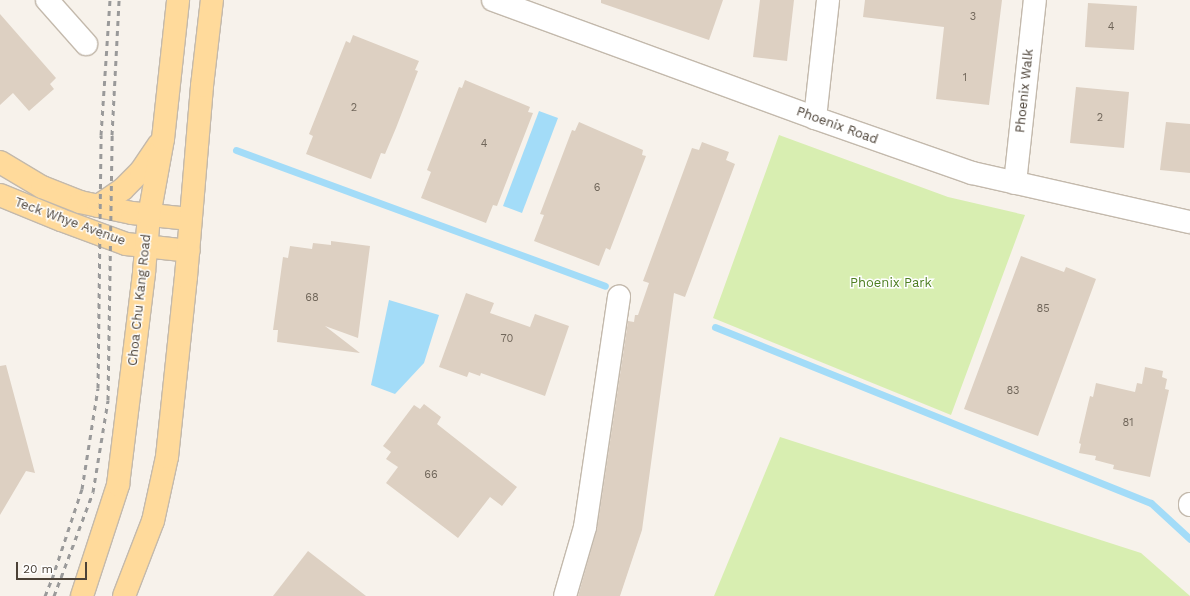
<!DOCTYPE html>
<style>
body{margin:0}
#map{position:relative;width:1190px;height:596px;overflow:hidden;background:#f7f2eb;font-family:"Work Sans",sans-serif}
div>[style]{position:absolute}
.green>*{inset:0;background:#d8eeb1}
.water>*{inset:0;background:#a3dcf8}
.stream>*{height:7px;margin:-3.5px;padding:0 3.5px;transform-origin:3.5px;border-radius:3.5px;background:#a3dcf8}
.building>*{inset:0;background:#ddd0c2}
.roads{filter:drop-shadow(1px 0 #c3b9ac) drop-shadow(-1px 0 #c3b9ac) drop-shadow(0 1px #c3b9ac) drop-shadow(0 -1px #c3b9ac)}
.minor>*{height:22px;margin:-11px;padding:0 11px;transform-origin:11px;border-radius:11px;background:#fff}
.major>*{height:22px;margin:-11px;padding:0 11px;transform-origin:11px;border-radius:11px;background:#ffda9b}
.rail>*{height:3px;margin-top:-1.5px;transform-origin:0;background:repeating-linear-gradient(90deg,#9a9a9a 0 5px,transparent 0 10px)}
span{translate:-50% -50%;white-space:nowrap;text-align:center;line-height:1.15;-webkit-text-stroke:3px #fff;paint-order:stroke}
.number-label{font-size:11px;color:#70665a}
.number-label span{-webkit-text-stroke-width:0}
.street-label{font-size:13px;color:#4c4237}
.park-label{font-size:13px;color:#4e7f22}
.scale{position:absolute;left:16px;top:562px;width:71px;height:18px;box-sizing:border-box;border:2px solid #4c4237;border-top:0;padding-left:5px;font-size:12px;line-height:14px;white-space:nowrap;color:#4c4237;-webkit-text-stroke:3px #fff;paint-order:stroke}
</style>
<div id="map">
<div class="green">
<i style="clip-path:polygon(779px 135px,948px 197px,1025px 215px,951px 415px,713px 318px)"></i>
<i style="clip-path:polygon(780px 437px,1141px 553px,1190px 596px,714px 596px)"></i>
</div>
<div class="water">
<i style="clip-path:polygon(539px 111px,558px 118px,522px 213px,503px 206px)"></i>
<i style="clip-path:polygon(389px 300px,439px 315px,424px 363px,395px 394px,371px 385px)"></i>
</div>
<div class="stream">
<i style="left:236px;top:150px;width:393px;rotate:20.2deg"></i>
<i style="left:715px;top:327px;width:470px;rotate:22deg"></i>
<i style="left:1151px;top:503px;width:53px;rotate:42.7deg"></i>
</div>
<div class="building">
<i style="clip-path:polygon(601px 0,723px 0,709px 40px,601px 3px)"></i>
<i style="clip-path:polygon(760px 0,794px 0,787px 61px,753px 57px)"></i>
<i style="clip-path:polygon(865px 0,1002px 0,989px 105px,936px 99px,944px 27px,863px 17px)"></i>
<i style="clip-path:polygon(1088px 3px,1137px 6px,1134px 50px,1085px 47px)"></i>
<i style="clip-path:polygon(0 14px,56px 78px,50px 84px,54px 89px,29px 111px,13px 93px,0 105px)"></i>
<i style="clip-path:polygon(353px 35px,419px 61px,415px 70px,418px 71px,396px 128px,385px 154px,381px 153px,371px 179px,306px 154px,313px 136px,309px 134px,346px 41px,350px 43px)"></i>
<i style="clip-path:polygon(465px 80px,530px 107px,528px 112px,533px 113px,497px 206px,493px 205px,486px 223px,421px 198px,431px 172px,427px 170px,459px 87px,462px 88px)"></i>
<i style="clip-path:polygon(1076px 87px,1129px 92px,1124px 148px,1070px 143px)"></i>
<i style="clip-path:polygon(579px 122px,643px 150px,642px 155px,646px 156px,610px 250px,606px 248px,599px 266px,534px 241px,544px 215px,540px 214px,572px 130px,575px 131px)"></i>
<i style="clip-path:polygon(1166px 122px,1190px 124px,1190px 173px,1160px 170px)"></i>
<i style="clip-path:polygon(702px 142px,729px 152px,726px 160px,735px 164px,685px 297px,674px 293px,642px 530px,620px 596px,578px 596px,597px 529px,628px 321px,634px 322px,635px 315px,638px 315px,649px 283px,643px 281px,692px 148px,699px 150px)"></i>
<i style="clip-path:polygon(331px 241px,370px 246px,358px 338px,325px 326px,360px 353px,277px 342px,278px 330px,273px 330px,283px 257px,288px 258px,290px 246px,312px 249px,313px 243px,331px 245px)"></i>
<i style="clip-path:polygon(1021px 256px,1064px 272px,1066px 267px,1096px 279px,1038px 436px,964px 409px)"></i>
<i style="clip-path:polygon(466px 293px,494px 303px,490px 313px,530px 327px,535px 314px,569px 326px,545px 396px,481px 373px,480px 376px,469px 372px,467px 377px,439px 367px)"></i>
<i style="clip-path:polygon(6px 365px,35px 473px,26px 471px,0 515px,0 366px)"></i>
<i style="clip-path:polygon(1145px 367px,1163px 371px,1162px 377px,1167px 379px,1165px 389px,1169px 390px,1150px 477px,1113px 469px,1114px 465px,1095px 460px,1096px 456px,1079px 453px,1081px 444px,1079px 443px,1090px 396px,1093px 397px,1096px 383px,1135px 392px,1137px 383px,1142px 384px)"></i>
<i style="clip-path:polygon(424px 404px,441px 417px,437px 424px,517px 487px,502px 506px,490px 497px,458px 538px,386px 483px,398px 467px,386px 459px,391px 452px,383px 446px,414px 405px,420px 409px)"></i>
<i style="clip-path:polygon(308px 551px,366px 596px,273px 596px)"></i>
</div>
<div class="roads">
<div class="minor">
<i style="left:47px;top:0;width:59px;rotate:48.4deg"></i>
<i style="left:493px;top:0;width:343px;rotate:20.1deg"></i>
<i style="left:815px;top:118px;width:166px;rotate:19.3deg"></i>
<i style="left:972px;top:173px;width:223px;rotate:12.7deg"></i>
<i style="left:815px;top:118px;width:119px;rotate:-83.7deg"></i>
<i style="left:1015px;top:183px;width:184px;rotate:-83.8deg"></i>
<i style="left:1190px;top:505px;width:1px;rotate:-90deg"></i>
<i style="left:565px;top:596px;width:72px;rotate:-73.8deg"></i>
<i style="left:585px;top:527px;width:233px;rotate:-81.6deg"></i>
</div>
<div class="major">
<i style="left:0;top:162px;width:49px;rotate:30.8deg"></i>
<i style="left:42px;top:187px;width:41px;rotate:21.5deg"></i>
<i style="left:80px;top:202px;width:53px;rotate:11.9deg"></i>
<i style="left:132px;top:213px;width:58px;rotate:5.9deg"></i>
<i style="left:0;top:195px;width:66px;rotate:22.3deg"></i>
<i style="left:61px;top:220px;width:69px;rotate:20.3deg"></i>
<i style="left:126px;top:244px;width:63px;rotate:6.3deg"></i>
<i style="left:98px;top:206px;width:30px;rotate:-34deg"></i>
<i style="left:123px;top:189px;width:25px;rotate:-45deg"></i>
<i style="left:141px;top:171px;width:32px;rotate:-56deg"></i>
<i style="left:82px;top:596px;width:117px;rotate:-72deg"></i>
<i style="left:118px;top:485px;width:215px;rotate:-83deg"></i>
<i style="left:144px;top:272px;width:56px;rotate:-84.9deg"></i>
<i style="left:149px;top:216px;width:78px;rotate:-79.7deg"></i>
<i style="left:163px;top:139px;width:140px;rotate:-83.8deg"></i>
<i style="left:124px;top:596px;width:80px;rotate:-68.9deg"></i>
<i style="left:153px;top:521px;width:66px;rotate:-77.7deg"></i>
<i style="left:167px;top:457px;width:181px;rotate:-84deg"></i>
<i style="left:186px;top:277px;width:192px;rotate:-85.2deg"></i>
<i style="left:202px;top:86px;width:87px;rotate:-83.4deg"></i>
</div>
</div>
<div class="rail">
<i style="left:45px;top:596px;width:18px;rotate:-68deg"></i>
<i style="left:52px;top:579px;width:95px;rotate:-71.6deg"></i>
<i style="left:82px;top:489px;width:102px;rotate:-81deg"></i>
<i style="left:98px;top:388px;width:253px;rotate:-89.3deg"></i>
<i style="left:101px;top:135px;width:135px;rotate:-86.2deg"></i>
<i style="left:54px;top:596px;width:111px;rotate:-69.4deg"></i>
<i style="left:93px;top:492px;width:93px;rotate:-80.7deg"></i>
<i style="left:108px;top:400px;width:265px;rotate:-89.1deg"></i>
<i style="left:112px;top:135px;width:135px;rotate:-87deg"></i>
</div>
<div class="number-label">
<span style="left:973px;top:17px">3</span>
<span style="left:1111px;top:27px">4</span>
<span style="left:965px;top:78px">1</span>
<span style="left:354px;top:108px">2</span>
<span style="left:1100px;top:118px">2</span>
<span style="left:484px;top:144px">4</span>
<span style="left:597px;top:188px">6</span>
<span style="left:312px;top:298px">68</span>
<span style="left:1043px;top:309px">85</span>
<span style="left:507px;top:339px">70</span>
<span style="left:1013px;top:391px">83</span>
<span style="left:1128px;top:423px">81</span>
<span style="left:431px;top:475px">66</span>
</div>
<div class="street-label">
<span style="left:1025px;top:91px;rotate:-84deg">Phoenix Walk</span>
<span style="left:837px;top:126px;rotate:20deg">Phoenix Road</span>
<span style="left:70px;top:222px;rotate:20deg">Teck Whye Avenue</span>
<span style="left:140px;top:300px;rotate:-84deg">Choa Chu Kang Road</span>
</div>
<div class="park-label">
<span style="left:891px;top:283px">Phoenix Park</span>
</div>
<div class="scale">20 m</div>
</div>
